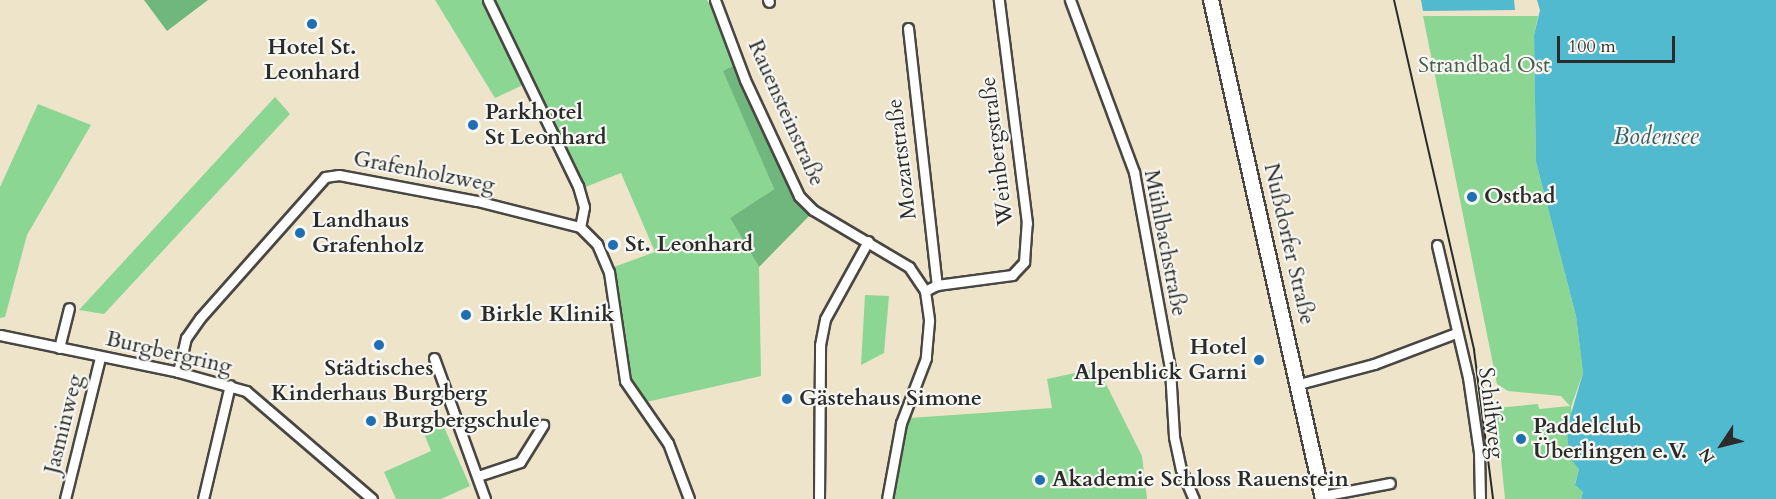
<!DOCTYPE html>
<meta charset="utf-8">
<style>
body{margin:0}
#map{position:relative;width:1776px;height:499px;overflow:hidden;background:#eee4ca;font-family:Cardo,serif}
div>[style]{position:absolute}
.green>*{inset:0;background:#8bd693}
.forest>*{inset:0;background:#70b77d}
.water>*{inset:0;background:#51bacf}
.roads{filter:drop-shadow(2px 0 #484743) drop-shadow(-2px 0 #484743) drop-shadow(0 2px #484743) drop-shadow(0 -2px #484743)}
.street>*{height:9px;margin:-4.5px;padding:0 4.5px;transform-origin:4.5px;border-radius:4.5px;background:#fff}
.secondary>*{height:14px;margin:-7px;padding:0 7px;transform-origin:7px;border-radius:7px;background:#fff}
.rail>*{height:2px;margin:-1px;padding:0 1px;transform-origin:1px;border-radius:1px;background:#2b2b2b}
.dots>*{width:16px;height:16px;translate:-50% -50%;box-sizing:border-box;border:3px solid #f6f6f2;border-radius:50%}
span{translate:-50% -50%;white-space:nowrap;text-align:center;line-height:1.15;-webkit-text-stroke:4.5px #f6f6f2;paint-order:stroke}
.poi-label{font-size:22px;color:#2b2b2b;font-weight:700}
.left{translate:0 -50%;text-align:left}
.right{translate:-100% -50%;text-align:right}
.park-label{font-size:22px;color:#485e4a}
.street-label{font-size:22px;color:#2b2b2b}
.water-label{font-size:24px;color:#385d64;font-style:italic}
.north{position:absolute;left:1692px;top:415px;width:60px;height:60px;-webkit-text-stroke:4px #f6f6f2;paint-order:stroke;rotate:235deg;font-size:16px;font-weight:700;line-height:24px;text-align:center;color:#2b2b2b}
.north::after{content:'';display:block;margin:auto;width:21px;height:27px;background:#2b2b2b;clip-path:polygon(50% 0,100% 100%,50% 72%,0 100%)}
.scale{position:absolute;left:1557px;top:36px;width:118px;height:27px;box-sizing:border-box;border:3px solid #2b2b2b;border-top:0;padding-left:8px;font-size:18px;line-height:21px;white-space:nowrap;color:#2b2b2b;-webkit-text-stroke:4px #f6f6f2;paint-order:stroke}
</style>
<div id="map">
<div class="green">
<i style="clip-path:polygon(435px 0,485px 0,527px 83px,495px 98px)"></i>
<i style="clip-path:polygon(494px 0,707px 0,718px 16px,735px 65px,724px 71px,774px 189px,730px 218px,759px 267px,761px 376px,642px 403px,628px 378px,611px 268px,655px 252px,621px 173px,583px 188px)"></i>
<i style="clip-path:polygon(1423px 16px,1538px 16px,1534px 35px,1536px 162px,1576px 316px,1583px 373px,1571px 407px,1579px 469px,1575px 484px,1583px 492px,1581px 499px,1505px 499px,1496px 408px,1538px 404px,1539px 409px,1570px 406px,1561px 396px,1508px 391px,1497px 384px)"></i>
<i style="clip-path:polygon(275px 97px,290px 114px,104px 314px,79px 310px)"></i>
<i style="clip-path:polygon(38px 104px,91px 125px,27px 235px,5px 317px,0 318px,0 187px)"></i>
<i style="clip-path:polygon(865px 295px,889px 296px,884px 353px,861px 365px)"></i>
<i style="clip-path:polygon(1098px 368px,1142px 456px,1147px 499px,892px 499px,894px 468px,910px 418px,1052px 408px,1047px 379px)"></i>
<i style="clip-path:polygon(440px 418px,470px 486px,441px 499px,396px 499px,384px 472px,431px 451px,421px 426px)"></i>
</div>
<div class="forest">
<i style="clip-path:polygon(144px 0,208px 0,167px 31px)"></i>
<i style="clip-path:polygon(735px 65px,793px 194px,810px 215px,759px 267px,730px 218px,774px 189px,723px 71px)"></i>
</div>
<div class="water">
<i style="clip-path:polygon(1421px 0,1514px 0,1515px 10px,1423px 11px)"></i>
<i style="clip-path:polygon(1537px 0,1776px 0,1776px 499px,1581px 499px,1583px 492px,1575px 485px,1579px 469px,1569px 457px,1567px 428px,1583px 373px,1576px 316px,1536px 162px,1534px 35px,1540px 10px)"></i>
</div>
<div class="roads">
<div class="street">
<i style="left:488px;top:0;width:207px;rotate:64.2deg"></i>
<i style="left:578px;top:186px;width:22px;rotate:74deg"></i>
<i style="left:584px;top:207px;width:20px;rotate:101deg"></i>
<i style="left:715px;top:0;width:85px;rotate:69.4deg"></i>
<i style="left:745px;top:80px;width:128px;rotate:65deg"></i>
<i style="left:799px;top:196px;width:20px;rotate:45deg"></i>
<i style="left:813px;top:210px;width:112px;rotate:30.7deg"></i>
<i style="left:909px;top:267px;width:29px;rotate:56deg"></i>
<i style="left:925px;top:291px;width:30px;rotate:82deg"></i>
<i style="left:929px;top:321px;width:37px;rotate:95deg"></i>
<i style="left:926px;top:358px;width:70px;rotate:111deg"></i>
<i style="left:901px;top:423px;width:77px;rotate:100.4deg"></i>
<i style="left:768px;top:0;width:2px;rotate:63deg"></i>
<i style="left:1070px;top:0;width:184px;rotate:69.6deg"></i>
<i style="left:1134px;top:172px;width:200px;rotate:79.6deg"></i>
<i style="left:1170px;top:369px;width:68px;rotate:86.6deg"></i>
<i style="left:1174px;top:437px;width:33px;rotate:78deg"></i>
<i style="left:1181px;top:469px;width:33px;rotate:67deg"></i>
<i style="left:908px;top:28px;width:259px;rotate:83.6deg"></i>
<i style="left:1437px;top:245px;width:136px;rotate:76.8deg"></i>
<i style="left:1468px;top:377px;width:76px;rotate:81.7deg"></i>
<i style="left:1479px;top:452px;width:47px;rotate:88.8deg"></i>
<i style="left:925px;top:291px;width:13px;rotate:-27deg"></i>
<i style="left:937px;top:285px;width:76px;rotate:-7.6deg"></i>
<i style="left:1012px;top:275px;width:18px;rotate:-47deg"></i>
<i style="left:1024px;top:262px;width:39px;rotate:-86deg"></i>
<i style="left:1027px;top:223px;width:225px;rotate:-97.2deg"></i>
<i style="left:0;top:335px;width:182px;rotate:11.7deg"></i>
<i style="left:178px;top:372px;width:71px;rotate:15.6deg"></i>
<i style="left:246px;top:391px;width:166px;rotate:40.6deg"></i>
<i style="left:59px;top:348px;width:41px;rotate:-76deg"></i>
<i style="left:434px;top:358px;width:150px;rotate:70.1deg"></i>
<i style="left:178px;top:372px;width:35px;rotate:-77deg"></i>
<i style="left:186px;top:338px;width:24px;rotate:-55deg"></i>
<i style="left:200px;top:318px;width:188px;rotate:-48.4deg"></i>
<i style="left:325px;top:177px;width:14px;rotate:-8deg"></i>
<i style="left:339px;top:175px;width:140px;rotate:10.7deg"></i>
<i style="left:477px;top:201px;width:106px;rotate:14.2deg"></i>
<i style="left:580px;top:227px;width:24px;rotate:45deg"></i>
<i style="left:597px;top:244px;width:30px;rotate:67deg"></i>
<i style="left:609px;top:272px;width:110px;rotate:81.6deg"></i>
<i style="left:625px;top:381px;width:75px;rotate:55.3deg"></i>
<i style="left:668px;top:443px;width:60px;rotate:69.4deg"></i>
<i style="left:1299px;top:384px;width:78px;rotate:-14.9deg"></i>
<i style="left:1374px;top:364px;width:88px;rotate:-20.7deg"></i>
<i style="left:478px;top:476px;width:44px;rotate:-18.4deg"></i>
<i style="left:520px;top:462px;width:44px;rotate:-58.1deg"></i>
<i style="left:1322px;top:496px;width:69px;rotate:-10.8deg"></i>
<i style="left:65px;top:499px;width:145px;rotate:-76.1deg"></i>
<i style="left:203px;top:499px;width:117px;rotate:-76.7deg"></i>
<i style="left:819px;top:499px;width:154px;rotate:-89.6deg"></i>
<i style="left:820px;top:345px;width:26px;rotate:-79deg"></i>
<i style="left:825px;top:319px;width:89px;rotate:-61.1deg"></i>
</div>
<div class="secondary">
<i style="left:1211px;top:0;width:511px;rotate:77.35deg"></i>
</div>
</div>
<div class="rail">
<i style="left:1394px;top:0;width:359px;rotate:77.1deg"></i>
<i style="left:1474px;top:350px;width:150px;rotate:82.7deg"></i>
</div>
<div class="dots">
<i style="left:312px;top:24px;background:#1f6fb2"></i>
<i style="left:473px;top:125px;background:#1f6fb2"></i>
<i style="left:1472px;top:197px;background:#1f6fb2"></i>
<i style="left:300px;top:233px;background:#1f6fb2"></i>
<i style="left:613px;top:245px;background:#1f6fb2"></i>
<i style="left:466px;top:315px;background:#1f6fb2"></i>
<i style="left:379px;top:345px;background:#1f6fb2"></i>
<i style="left:1259px;top:360px;background:#1f6fb2"></i>
<i style="left:787px;top:399px;background:#1f6fb2"></i>
<i style="left:371px;top:421px;background:#1f6fb2"></i>
<i style="left:1521px;top:439px;background:#1f6fb2"></i>
<i style="left:1040px;top:480px;background:#1f6fb2"></i>
</div>
<div class="poi-label">
<span style="left:312px;top:60px">Hotel St.<br>Leonhard</span>
<span class="left" style="left:485px;top:125px">Parkhotel<br>St Leonhard</span>
<span class="left" style="left:1484px;top:197px">Ostbad</span>
<span class="left" style="left:312px;top:233px">Landhaus<br>Grafenholz</span>
<span class="left" style="left:625px;top:245px">St. Leonhard</span>
<span class="left" style="left:480px;top:315px">Birkle Klinik</span>
<span class="right" style="left:1247px;top:360px">Hotel<br>Alpenblick Garni</span>
<span style="left:379px;top:381px">Städtisches<br>Kinderhaus Burgberg</span>
<span class="left" style="left:799px;top:399px">Gästehaus Simone</span>
<span class="left" style="left:383px;top:421px">Burgbergschule</span>
<span class="left" style="left:1533px;top:439px">Paddelclub<br>Überlingen e.V.</span>
<span class="left" style="left:1052px;top:480px">Akademie Schloss Rauenstein</span>
</div>
<div class="park-label">
<span style="left:1484px;top:66px">Strandbad Ost</span>
</div>
<div class="street-label">
<span style="left:786px;top:113px;rotate:66deg">Rauensteinstraße</span>
<span style="left:997px;top:151px;rotate:-97deg">Weinbergstraße</span>
<span style="left:902px;top:159px;rotate:-97deg">Mozartstraße</span>
<span style="left:424px;top:172px;rotate:11deg">Grafenholzweg</span>
<span style="left:1165px;top:243px;rotate:79deg">Mühlbachstraße</span>
<span style="left:1289px;top:244px;rotate:77deg">Nußdorfer Straße</span>
<span style="left:169px;top:353px;rotate:13deg">Burgbergring</span>
<span style="left:1491px;top:413px;rotate:83deg">Schilfweg</span>
<span style="left:64px;top:424px;rotate:-76deg">Jasminweg</span>
</div>
<div class="water-label">
<span style="left:1656px;top:137px">Bodensee</span>
</div>
<div class="north">N</div>
<div class="scale">100 m</div>
</div>
